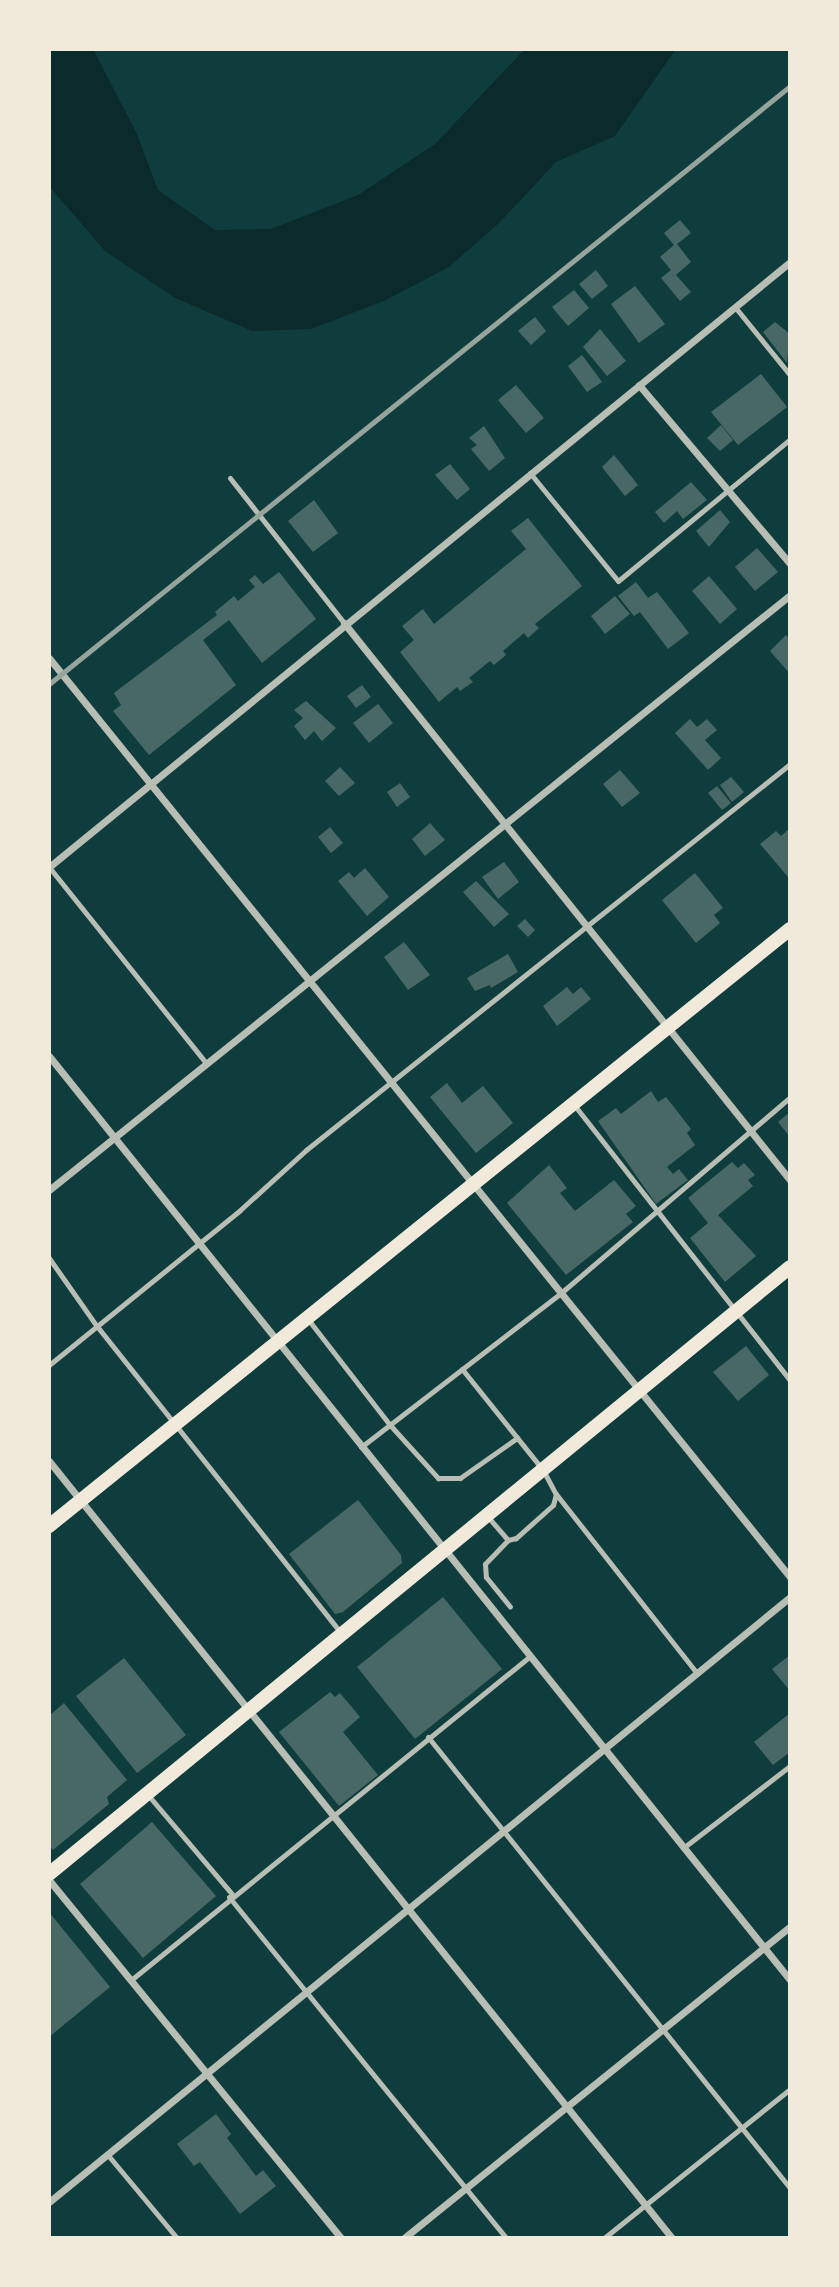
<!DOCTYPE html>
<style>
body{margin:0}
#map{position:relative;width:839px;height:2287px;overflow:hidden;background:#0f3d3e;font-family:"IBM Plex Sans",sans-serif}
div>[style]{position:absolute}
.water>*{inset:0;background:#0a2a2b}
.building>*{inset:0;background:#486865}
.service>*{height:5px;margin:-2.5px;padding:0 2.5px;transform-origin:2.5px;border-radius:2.5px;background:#b8beb3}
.minor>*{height:7px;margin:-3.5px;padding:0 3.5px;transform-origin:3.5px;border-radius:3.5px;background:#b8beb3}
.secondary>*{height:14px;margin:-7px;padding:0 7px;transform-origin:7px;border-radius:7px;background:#f1e9da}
.rail>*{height:5px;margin:-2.5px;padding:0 2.5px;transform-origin:2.5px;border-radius:2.5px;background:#97a49c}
span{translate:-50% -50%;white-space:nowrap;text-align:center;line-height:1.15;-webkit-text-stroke:7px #f1e9da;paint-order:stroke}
.frame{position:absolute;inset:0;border:51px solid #f1e9da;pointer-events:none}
</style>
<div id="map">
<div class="water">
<i style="clip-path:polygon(49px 49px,93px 49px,137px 134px,158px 190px,215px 230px,271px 229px,358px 195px,435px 144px,525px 49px,676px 49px,615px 136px,556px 162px,500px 222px,449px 267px,386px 300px,311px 329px,252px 331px,175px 298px,105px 251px,49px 186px)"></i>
</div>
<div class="building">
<i style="clip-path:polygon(680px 220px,691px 233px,677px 244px,691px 262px,676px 275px,691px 292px,680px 301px,661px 278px,671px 270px,660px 257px,674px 245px,664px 233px)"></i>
<i style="clip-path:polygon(596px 270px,608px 286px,592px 299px,579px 284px)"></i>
<i style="clip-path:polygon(635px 286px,665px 324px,639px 343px,611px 304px)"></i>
<i style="clip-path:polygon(574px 290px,589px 308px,568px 326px,552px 307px)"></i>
<i style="clip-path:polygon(535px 317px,546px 331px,531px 345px,518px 331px)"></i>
<i style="clip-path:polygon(775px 322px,790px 334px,787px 363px,763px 332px)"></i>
<i style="clip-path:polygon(600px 329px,626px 361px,607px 376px,583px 347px)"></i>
<i style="clip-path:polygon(582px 355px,602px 382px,587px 392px,568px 366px)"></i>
<i style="clip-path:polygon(761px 374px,787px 407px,738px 445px,711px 412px)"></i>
<i style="clip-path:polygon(516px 385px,544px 418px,526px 433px,498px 400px)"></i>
<i style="clip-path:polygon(721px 425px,733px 440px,720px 451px,707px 438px)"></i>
<i style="clip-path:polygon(484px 426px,505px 458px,489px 471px,471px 449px,477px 445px,469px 438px)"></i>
<i style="clip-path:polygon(614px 455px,638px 485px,625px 496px,602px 467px)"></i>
<i style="clip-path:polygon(450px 464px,470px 489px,457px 500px,435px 475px)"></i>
<i style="clip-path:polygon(691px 482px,707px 500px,683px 519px,677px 511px,664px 523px,655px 512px)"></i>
<i style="clip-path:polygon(314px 500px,338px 533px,313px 552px,288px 521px)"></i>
<i style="clip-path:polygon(720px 510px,730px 522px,709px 547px,696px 531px)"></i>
<i style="clip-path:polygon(528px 518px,582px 586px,535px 624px,539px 628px,528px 638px,524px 633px,503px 651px,506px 655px,494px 665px,490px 661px,469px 678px,473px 682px,460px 691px,457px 687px,439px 702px,400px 652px,414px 640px,402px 626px,423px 609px,434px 624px,526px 549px,511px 531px)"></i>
<i style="clip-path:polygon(757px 548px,778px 572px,755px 591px,735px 567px)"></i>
<i style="clip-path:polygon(279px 572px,316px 619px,262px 663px,229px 620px,203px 640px,236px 685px,149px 755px,113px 711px,121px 705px,114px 693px,217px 615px,215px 612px,234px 596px,238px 601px,255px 587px,249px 580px,255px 575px,263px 584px)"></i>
<i style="clip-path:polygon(709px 576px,737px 609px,720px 624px,692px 591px)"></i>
<i style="clip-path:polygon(636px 582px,648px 598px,657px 592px,689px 633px,668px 649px,640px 612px,634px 616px,618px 596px)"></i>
<i style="clip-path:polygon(615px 596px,630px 614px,605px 634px,591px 616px)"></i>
<i style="clip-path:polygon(786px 635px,790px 640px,790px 674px,770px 651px)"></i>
<i style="clip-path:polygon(362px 685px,371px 697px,356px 708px,347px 696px)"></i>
<i style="clip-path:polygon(306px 701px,336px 728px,322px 741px,314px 731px,305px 740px,294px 726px,303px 718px,294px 710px)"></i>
<i style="clip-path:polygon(378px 704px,393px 723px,369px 743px,353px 723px)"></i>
<i style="clip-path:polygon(690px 719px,697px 727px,707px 719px,717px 730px,705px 740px,721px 758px,708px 770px,675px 733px)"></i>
<i style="clip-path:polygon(340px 767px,355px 783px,339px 796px,325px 781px)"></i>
<i style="clip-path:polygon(620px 770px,640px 793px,622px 807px,603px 784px)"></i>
<i style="clip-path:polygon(731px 777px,744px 792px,732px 802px,720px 785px)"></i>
<i style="clip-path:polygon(400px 783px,410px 797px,397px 807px,387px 792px)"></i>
<i style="clip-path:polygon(717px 786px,731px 803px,722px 810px,708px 793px)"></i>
<i style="clip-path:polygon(430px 823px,445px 840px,425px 856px,412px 839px)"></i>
<i style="clip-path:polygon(330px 827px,343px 843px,331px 853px,318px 837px)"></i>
<i style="clip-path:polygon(788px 830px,790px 875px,788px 877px,760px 844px,776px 831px,781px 836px)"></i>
<i style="clip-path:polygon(504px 862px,519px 882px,498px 899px,482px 877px)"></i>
<i style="clip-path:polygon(365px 868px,389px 897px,367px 916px,338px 881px,349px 872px,354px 878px)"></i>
<i style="clip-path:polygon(695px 873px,723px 908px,714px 915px,720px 923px,696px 943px,662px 900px)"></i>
<i style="clip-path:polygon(476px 881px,509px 914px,494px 927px,463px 892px)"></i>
<i style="clip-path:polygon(525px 919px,535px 930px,528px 937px,517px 926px)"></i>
<i style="clip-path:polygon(404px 942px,430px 975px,408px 990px,384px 957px)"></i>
<i style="clip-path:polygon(508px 954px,518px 972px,491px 988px,490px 985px,475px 991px,467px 978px)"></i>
<i style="clip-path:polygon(567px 987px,573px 994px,581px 987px,591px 999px,557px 1026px,543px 1006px)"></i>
<i style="clip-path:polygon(447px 1083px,462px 1103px,483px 1086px,513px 1123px,476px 1153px,430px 1097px)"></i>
<i style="clip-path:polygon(651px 1091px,658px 1102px,666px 1097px,691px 1129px,687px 1133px,695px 1145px,667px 1167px,673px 1174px,679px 1169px,688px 1180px,656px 1204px,598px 1121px,616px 1108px,621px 1114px)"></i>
<i style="clip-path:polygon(790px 1112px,790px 1137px,778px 1122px)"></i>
<i style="clip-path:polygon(732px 1162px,738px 1168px,744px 1163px,755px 1175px,748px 1180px,753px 1186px,718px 1215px,756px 1256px,725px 1282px,690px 1238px,708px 1223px,688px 1198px)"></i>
<i style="clip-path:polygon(549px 1165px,567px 1188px,560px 1193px,575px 1211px,614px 1180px,636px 1206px,626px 1214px,633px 1222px,566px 1275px,507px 1203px)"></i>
<i style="clip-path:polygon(746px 1346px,769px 1375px,738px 1401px,713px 1372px)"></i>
<i style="clip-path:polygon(358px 1500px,401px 1555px,402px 1563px,343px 1612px,335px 1614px,289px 1554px)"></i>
<i style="clip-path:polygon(443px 1597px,502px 1669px,415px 1739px,357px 1667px)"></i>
<i style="clip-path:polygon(790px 1655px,790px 1691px,772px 1669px)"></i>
<i style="clip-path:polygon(124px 1658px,186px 1735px,137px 1773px,76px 1696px)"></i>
<i style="clip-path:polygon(330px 1692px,335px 1697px,340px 1693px,360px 1717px,343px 1732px,378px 1775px,339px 1806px,279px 1732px)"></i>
<i style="clip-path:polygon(64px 1703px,127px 1780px,107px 1797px,109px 1804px,53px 1850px,49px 1845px,49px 1716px)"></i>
<i style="clip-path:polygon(790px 1713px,790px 1752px,773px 1765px,754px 1742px)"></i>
<i style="clip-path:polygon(152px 1822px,216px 1896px,143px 1958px,80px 1884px)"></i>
<i style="clip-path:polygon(49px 1912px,110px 1987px,49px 2037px)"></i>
<i style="clip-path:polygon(216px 2114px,231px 2134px,227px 2138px,256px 2176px,263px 2170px,276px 2186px,240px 2214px,200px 2162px,194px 2166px,177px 2144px)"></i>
</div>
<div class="service">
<i style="left:735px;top:307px;width:87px;rotate:51deg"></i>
<i style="left:530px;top:473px;width:139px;rotate:50.8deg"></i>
<i style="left:618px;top:581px;width:223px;rotate:-39.5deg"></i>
<i style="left:230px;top:478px;width:184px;rotate:51.8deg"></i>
<i style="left:49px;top:867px;width:251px;rotate:51.3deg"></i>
<i style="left:575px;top:1106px;width:348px;rotate:51.9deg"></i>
<i style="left:49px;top:1258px;width:82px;rotate:55deg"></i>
<i style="left:96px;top:1325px;width:395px;rotate:51.5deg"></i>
<i style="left:307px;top:1318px;width:135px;rotate:52.2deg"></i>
<i style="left:390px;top:1425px;width:72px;rotate:47.8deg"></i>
<i style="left:438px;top:1478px;width:22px"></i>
<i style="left:460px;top:1478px;width:70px;rotate:-35.1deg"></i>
<i style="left:49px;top:1365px;width:245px;rotate:-39deg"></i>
<i style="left:239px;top:1211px;width:91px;rotate:-42.3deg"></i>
<i style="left:306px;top:1150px;width:619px;rotate:-38.57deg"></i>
<i style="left:462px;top:1369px;width:129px;rotate:51.3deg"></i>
<i style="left:543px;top:1470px;width:27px;rotate:62deg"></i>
<i style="left:556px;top:1494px;width:11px;rotate:105deg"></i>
<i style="left:553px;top:1505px;width:50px;rotate:138.3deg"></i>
<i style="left:516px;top:1538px;width:8px;rotate:166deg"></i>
<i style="left:508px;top:1540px;width:30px;rotate:-131deg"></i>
<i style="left:361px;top:1447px;width:254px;rotate:-37.6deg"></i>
<i style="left:562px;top:1292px;width:300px;rotate:-40.5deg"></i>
<i style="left:556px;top:1494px;width:228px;rotate:51.8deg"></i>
<i style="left:508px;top:1540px;width:33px;rotate:134deg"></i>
<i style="left:485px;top:1564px;width:13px;rotate:86deg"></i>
<i style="left:486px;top:1577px;width:38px;rotate:51deg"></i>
<i style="left:428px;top:1737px;width:578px;rotate:51.25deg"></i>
<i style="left:148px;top:1795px;width:130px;rotate:49.7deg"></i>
<i style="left:683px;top:1848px;width:135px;rotate:-37.5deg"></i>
<i style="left:229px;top:1897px;width:439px;rotate:50.9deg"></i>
<i style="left:131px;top:1980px;width:513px;rotate:-39.06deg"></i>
<i style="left:107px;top:2154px;width:109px;rotate:50.2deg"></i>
<i style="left:604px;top:2238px;width:238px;rotate:-38.7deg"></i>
</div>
<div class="minor">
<i style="left:639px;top:385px;width:234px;rotate:49.8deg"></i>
<i style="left:344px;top:623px;width:714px;rotate:51.32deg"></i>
<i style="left:49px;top:658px;width:1181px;rotate:51.12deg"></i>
<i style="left:49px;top:867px;width:957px;rotate:-39.23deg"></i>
<i style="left:49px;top:1056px;width:1184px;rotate:51.27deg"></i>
<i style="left:49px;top:1190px;width:950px;rotate:-38.76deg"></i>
<i style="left:49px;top:1461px;width:996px;rotate:51.28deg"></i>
<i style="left:49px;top:1880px;width:462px;rotate:50.8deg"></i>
<i style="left:49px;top:2202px;width:957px;rotate:-39.23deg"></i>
<i style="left:404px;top:2238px;width:496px;rotate:-38.9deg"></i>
</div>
<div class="secondary">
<i style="left:49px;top:1526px;width:952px;rotate:-38.86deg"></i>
<i style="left:49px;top:1874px;width:958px;rotate:-39.32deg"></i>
</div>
<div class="rail">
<i style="left:49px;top:684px;width:952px;rotate:-38.9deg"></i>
</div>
<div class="frame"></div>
</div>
